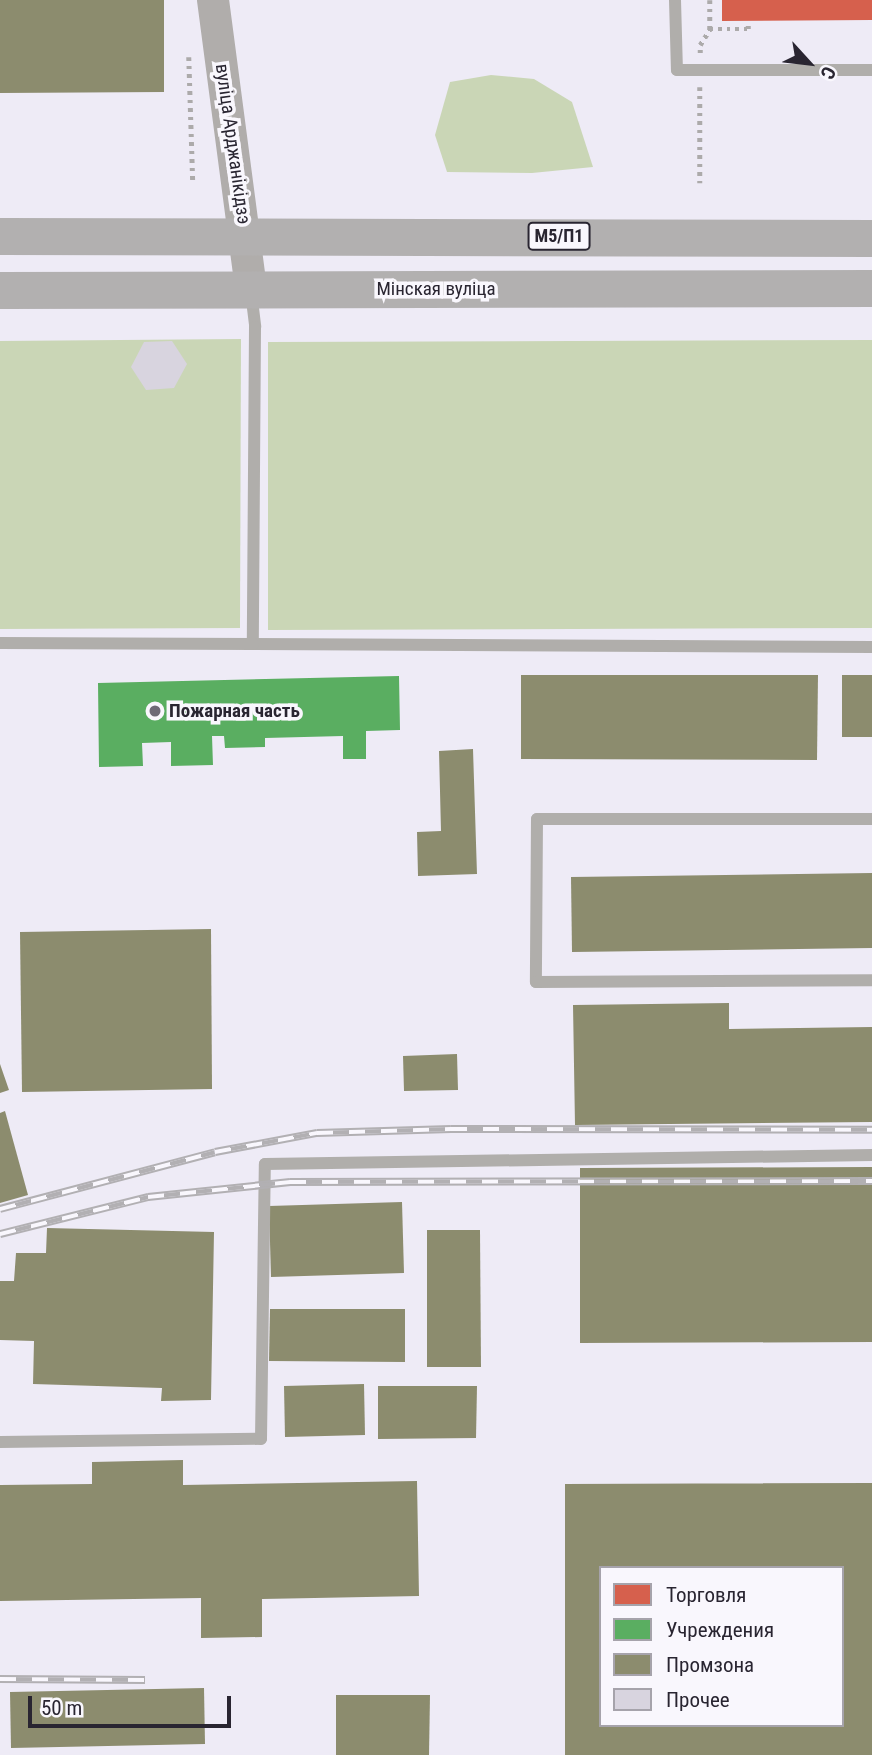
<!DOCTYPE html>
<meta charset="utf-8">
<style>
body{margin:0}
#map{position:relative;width:872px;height:1755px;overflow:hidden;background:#eeebf6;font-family:"Roboto Condensed",sans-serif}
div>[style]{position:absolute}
.forest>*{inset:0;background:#cad6b6}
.shops>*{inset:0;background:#d6604d}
.public>*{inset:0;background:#5aae61}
.industry>*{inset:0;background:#8c8c6e}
.building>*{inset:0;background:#d8d4df}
.path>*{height:4.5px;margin-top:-2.25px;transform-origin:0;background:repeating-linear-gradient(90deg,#acaaaa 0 3.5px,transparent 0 8.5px)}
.lane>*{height:12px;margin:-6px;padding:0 6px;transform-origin:6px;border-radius:6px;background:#b0aeab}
.secondary>*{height:32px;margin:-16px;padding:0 16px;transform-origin:16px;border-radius:16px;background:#b0adab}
.primary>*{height:37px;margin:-18.5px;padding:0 18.5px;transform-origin:18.5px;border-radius:18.5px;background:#b2b0b0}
.rail>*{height:8px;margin-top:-4px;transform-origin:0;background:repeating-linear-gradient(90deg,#f9f7fd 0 16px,#b2b0b3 0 32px);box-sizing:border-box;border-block:2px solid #b2b0b3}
.dots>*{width:19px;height:19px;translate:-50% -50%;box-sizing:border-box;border:4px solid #f9f7fd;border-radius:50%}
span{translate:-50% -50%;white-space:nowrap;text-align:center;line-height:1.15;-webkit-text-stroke:7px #f9f7fd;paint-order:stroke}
.shield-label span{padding:2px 5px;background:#f9f7fd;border:2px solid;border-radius:5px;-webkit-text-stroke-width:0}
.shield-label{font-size:18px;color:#292531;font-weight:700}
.street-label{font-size:19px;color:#292531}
.poi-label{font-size:19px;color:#292531;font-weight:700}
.left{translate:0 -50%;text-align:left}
.legend{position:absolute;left:599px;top:1566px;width:245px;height:161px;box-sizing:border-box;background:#f9f7fd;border:2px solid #a6a3ab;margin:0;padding:9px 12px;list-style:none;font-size:21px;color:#292531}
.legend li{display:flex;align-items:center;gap:14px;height:35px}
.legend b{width:35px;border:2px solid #a6a3ab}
.north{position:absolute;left:774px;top:28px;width:70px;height:70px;-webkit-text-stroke:5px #f9f7fd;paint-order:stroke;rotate:117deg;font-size:19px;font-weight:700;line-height:28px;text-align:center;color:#292531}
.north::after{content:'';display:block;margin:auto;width:24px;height:32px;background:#292531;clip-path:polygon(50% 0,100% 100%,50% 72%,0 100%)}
.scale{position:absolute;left:28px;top:1696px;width:203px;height:32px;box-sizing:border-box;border:4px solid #292531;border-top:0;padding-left:9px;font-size:21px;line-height:24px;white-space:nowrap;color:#292531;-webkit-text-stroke:5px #f9f7fd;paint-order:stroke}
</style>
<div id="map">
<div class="forest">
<i style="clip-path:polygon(491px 75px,534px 79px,572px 102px,593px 167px,532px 173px,447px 172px,435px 135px,450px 82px)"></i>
<i style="clip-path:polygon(241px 339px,240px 628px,0 629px,0 341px)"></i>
<i style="clip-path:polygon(872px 340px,872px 628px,268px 630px,268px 342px)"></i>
</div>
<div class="shops">
<i style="clip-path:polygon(722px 0,872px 0,872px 20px,722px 21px)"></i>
</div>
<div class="public">
<i style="clip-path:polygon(399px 676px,400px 730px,366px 731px,366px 759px,343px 759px,343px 736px,265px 738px,265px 747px,225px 748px,224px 736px,212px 736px,213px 765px,171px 766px,171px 742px,142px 743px,143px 766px,99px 767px,98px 683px)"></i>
</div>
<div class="industry">
<i style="clip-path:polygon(0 0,164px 0,164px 92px,0 93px)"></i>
<i style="clip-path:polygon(521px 675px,818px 675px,817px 760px,521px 759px)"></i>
<i style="clip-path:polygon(842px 675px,872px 675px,872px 737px,842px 737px)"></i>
<i style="clip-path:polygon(473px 749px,477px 874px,418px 876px,417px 832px,441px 831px,439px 751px)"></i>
<i style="clip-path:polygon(872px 873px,872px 948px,572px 952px,571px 877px)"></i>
<i style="clip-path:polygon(211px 929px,212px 1089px,22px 1092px,20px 932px)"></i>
<i style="clip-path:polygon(729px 1003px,729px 1029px,872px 1027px,872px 1122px,575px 1125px,573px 1005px)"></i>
<i style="clip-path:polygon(457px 1054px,458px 1090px,404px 1091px,403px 1056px)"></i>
<i style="clip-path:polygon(0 1064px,9px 1090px,0 1093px)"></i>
<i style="clip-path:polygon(5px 1111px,28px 1195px,0 1203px,0 1113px)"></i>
<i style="clip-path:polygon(872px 1167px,872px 1342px,580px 1343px,580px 1168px)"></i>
<i style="clip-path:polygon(402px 1202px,404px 1273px,271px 1277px,269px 1206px)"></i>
<i style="clip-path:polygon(47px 1228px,214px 1232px,211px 1400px,161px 1401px,162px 1388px,33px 1384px,34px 1341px,0 1340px,0 1281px,14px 1281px,16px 1253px,46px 1253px)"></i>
<i style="clip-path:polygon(427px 1230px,480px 1230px,481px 1367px,427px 1367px)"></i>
<i style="clip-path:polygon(270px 1309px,405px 1309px,405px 1362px,269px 1361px)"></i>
<i style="clip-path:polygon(364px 1384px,365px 1435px,285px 1437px,284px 1386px)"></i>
<i style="clip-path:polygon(378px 1386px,477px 1386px,476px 1438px,378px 1439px)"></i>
<i style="clip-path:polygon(183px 1460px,183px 1485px,417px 1481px,419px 1596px,262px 1599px,262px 1637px,201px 1638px,201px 1598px,0 1601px,0 1485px,92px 1484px,92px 1462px)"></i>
<i style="clip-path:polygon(evenodd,872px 1483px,872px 1755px,565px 1755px,565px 1484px,872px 1483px,601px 1568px,842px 1568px,842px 1725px,601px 1725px,601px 1568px)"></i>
<i style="clip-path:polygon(204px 1688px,205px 1744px,11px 1748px,10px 1692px)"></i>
<i style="clip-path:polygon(336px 1695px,430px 1695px,429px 1755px,336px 1755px)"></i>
</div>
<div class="building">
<i style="clip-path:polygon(172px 341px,187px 364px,174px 388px,146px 390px,131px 367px,144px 342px)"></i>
</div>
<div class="path">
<i style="left:710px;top:0;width:29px;rotate:90deg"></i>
<i style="left:710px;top:29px;width:38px"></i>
<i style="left:748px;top:29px;width:8px;rotate:-90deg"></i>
<i style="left:700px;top:53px;width:8px;rotate:-90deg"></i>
<i style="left:700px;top:45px;width:19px;rotate:-58deg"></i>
<i style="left:189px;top:57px;width:124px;rotate:88.2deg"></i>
<i style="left:700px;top:87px;width:96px;rotate:90deg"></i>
</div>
<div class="lane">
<i style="left:675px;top:0;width:70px;rotate:88.4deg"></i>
<i style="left:677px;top:70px;width:195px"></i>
<i style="left:251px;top:292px;width:35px;rotate:83deg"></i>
<i style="left:255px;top:327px;width:317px;rotate:90.4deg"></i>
<i style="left:253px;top:644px;width:619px;rotate:0.28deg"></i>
<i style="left:0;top:643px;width:253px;rotate:0.2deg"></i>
<i style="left:872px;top:819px;width:335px;rotate:180deg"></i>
<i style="left:537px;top:819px;width:163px;rotate:90.4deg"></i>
<i style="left:536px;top:982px;width:336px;rotate:-0.3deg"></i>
<i style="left:0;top:1442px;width:261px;rotate:-0.7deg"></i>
<i style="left:261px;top:1439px;width:275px;rotate:-89.2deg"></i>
<i style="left:265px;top:1164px;width:607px;rotate:-0.85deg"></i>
</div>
<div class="secondary">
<i style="left:213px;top:0;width:291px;rotate:82.5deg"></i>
</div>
<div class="primary">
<i style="left:0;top:236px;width:872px;rotate:0.13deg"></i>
<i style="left:0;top:290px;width:872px;rotate:-0.13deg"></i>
</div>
<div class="rail">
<i style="left:0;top:1209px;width:222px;rotate:-14.8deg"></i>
<i style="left:215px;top:1152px;width:104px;rotate:-10.6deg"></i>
<i style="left:317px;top:1133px;width:134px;rotate:-1.7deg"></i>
<i style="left:451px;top:1129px;width:421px;rotate:0.1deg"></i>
<i style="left:0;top:1234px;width:153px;rotate:-14deg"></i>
<i style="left:148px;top:1197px;width:143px;rotate:-6deg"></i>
<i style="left:290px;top:1182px;width:582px;rotate:-0.1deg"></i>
<i style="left:0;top:1679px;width:145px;rotate:0.4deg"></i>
</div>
<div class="dots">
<i style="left:155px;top:711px;background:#6e6a76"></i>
</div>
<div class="shield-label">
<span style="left:559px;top:236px">М5/П1</span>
</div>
<div class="street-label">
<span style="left:233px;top:144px;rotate:82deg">вуліца Арджанікідзэ</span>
<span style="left:436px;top:289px">Мінская вуліца</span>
</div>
<div class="poi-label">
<span class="left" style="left:169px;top:711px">Пожарная часть</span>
</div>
<ul class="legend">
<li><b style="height:19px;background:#d6604d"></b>Торговля</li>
<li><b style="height:19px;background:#5aae61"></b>Учреждения</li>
<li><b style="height:19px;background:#8c8c6e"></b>Промзона</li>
<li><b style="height:19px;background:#d8d4df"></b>Прочее</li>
</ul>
<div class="north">С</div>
<div class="scale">50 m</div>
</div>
